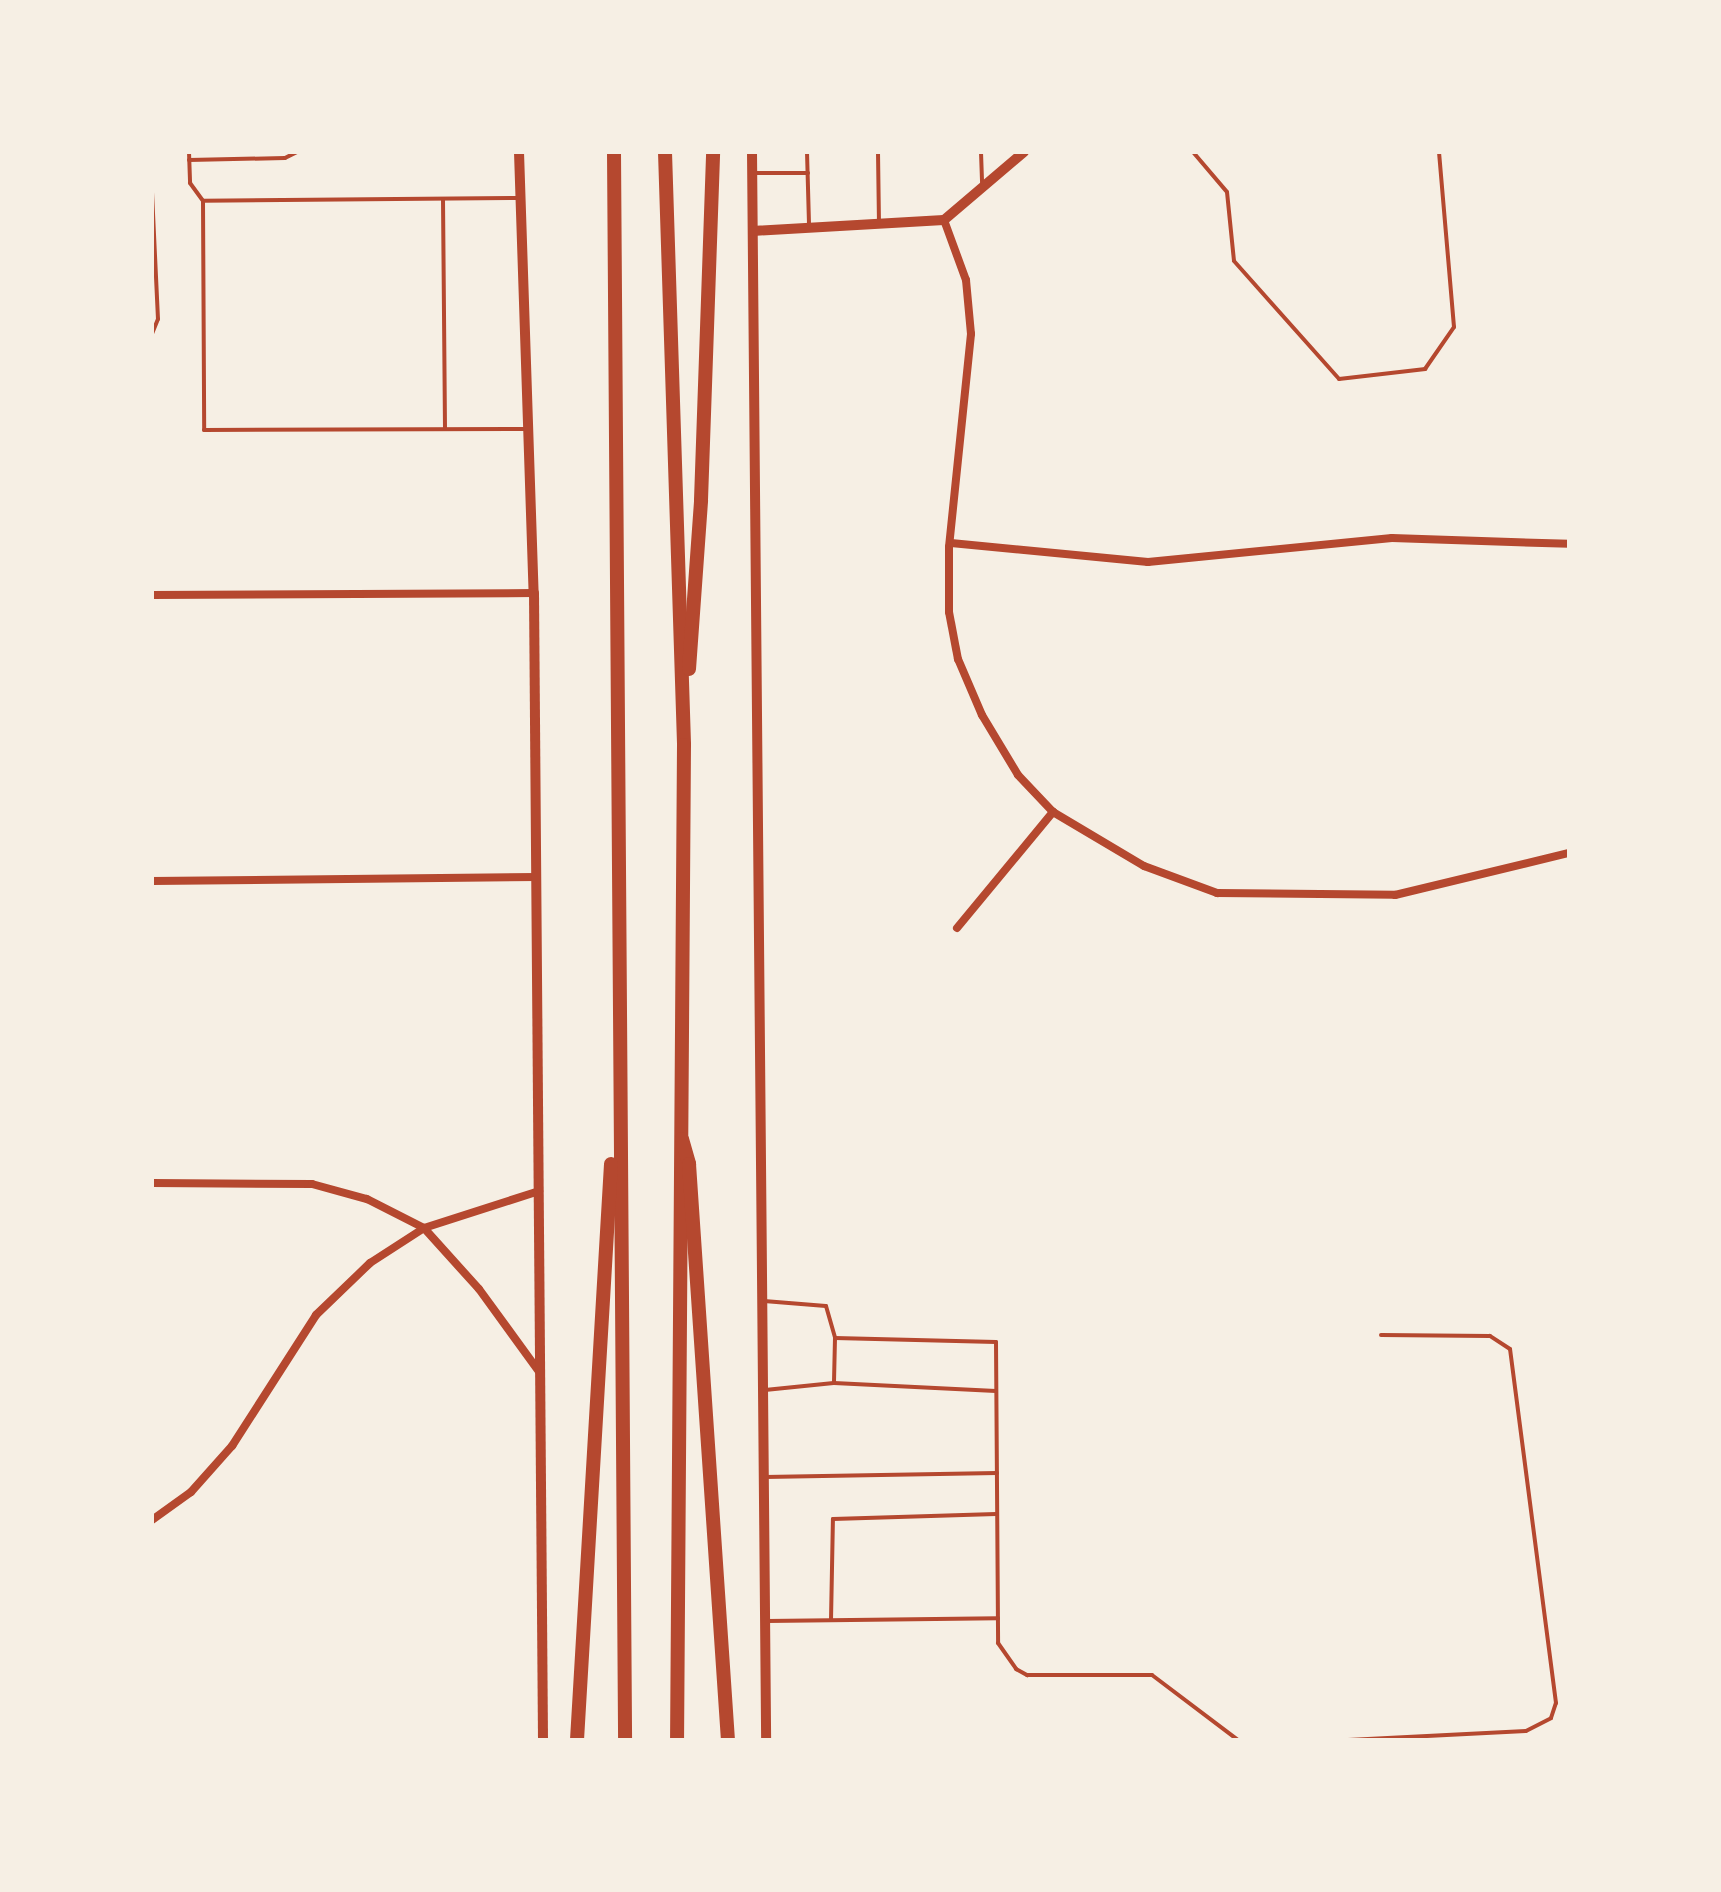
<!DOCTYPE html>
<style>
body{margin:0}
#map{position:relative;width:1721px;height:1892px;overflow:hidden;background:#f6efe4;font-family:"Sofia Sans Condensed",sans-serif}
div>[style]{position:absolute}
.service>*{height:4px;margin:-2px;padding:0 2px;transform-origin:2px;border-radius:2px;background:#b5482f}
.minor>*{height:8px;margin:-4px;padding:0 4px;transform-origin:4px;border-radius:4px;background:#b5482f}
.tertiary>*{height:10px;margin:-5px;padding:0 5px;transform-origin:5px;border-radius:5px;background:#b5482f}
.motorway>*{height:14px;margin:-7px;padding:0 7px;transform-origin:7px;border-radius:7px;background:#b5482f}
span{translate:-50% -50%;white-space:nowrap;text-align:center;line-height:1.15;-webkit-text-stroke:6px #f6efe4;paint-order:stroke}
.frame{position:absolute;inset:0;border:154px solid #f6efe4;pointer-events:none}
</style>
<div id="map">
<div class="service">
<i style="left:189px;top:152px;width:31px;rotate:88deg"></i>
<i style="left:190px;top:183px;width:22px;rotate:54deg"></i>
<i style="left:807px;top:152px;width:73px;rotate:88.4deg"></i>
<i style="left:878px;top:152px;width:70px;rotate:89.2deg"></i>
<i style="left:981px;top:152px;width:34px;rotate:88deg"></i>
<i style="left:1193px;top:152px;width:52px;rotate:49.6deg"></i>
<i style="left:1227px;top:192px;width:69px;rotate:84.2deg"></i>
<i style="left:1234px;top:261px;width:158px;rotate:48.3deg"></i>
<i style="left:1339px;top:379px;width:87px;rotate:-6.6deg"></i>
<i style="left:1425px;top:369px;width:51px;rotate:-55.4deg"></i>
<i style="left:1454px;top:327px;width:176px;rotate:-94.9deg"></i>
<i style="left:189px;top:160px;width:96px;rotate:-1.2deg"></i>
<i style="left:285px;top:158px;width:13px;rotate:-27deg"></i>
<i style="left:754px;top:173px;width:54px"></i>
<i style="left:152px;top:192px;width:127px;rotate:87.3deg"></i>
<i style="left:158px;top:319px;width:16px;rotate:112deg"></i>
<i style="left:518px;top:198px;width:315px;rotate:179.5deg"></i>
<i style="left:203px;top:201px;width:229px;rotate:89.7deg"></i>
<i style="left:204px;top:430px;width:322px;rotate:-0.2deg"></i>
<i style="left:443px;top:199px;width:229px;rotate:89.5deg"></i>
<i style="left:764px;top:1301px;width:62px;rotate:4.6deg"></i>
<i style="left:826px;top:1306px;width:33px;rotate:74deg"></i>
<i style="left:835px;top:1338px;width:45px;rotate:91.3deg"></i>
<i style="left:835px;top:1338px;width:161px;rotate:1.4deg"></i>
<i style="left:996px;top:1342px;width:301px;rotate:89.6deg"></i>
<i style="left:998px;top:1643px;width:32px;rotate:55deg"></i>
<i style="left:1016px;top:1669px;width:13px;rotate:29deg"></i>
<i style="left:1027px;top:1675px;width:125px"></i>
<i style="left:1152px;top:1675px;width:108px;rotate:37.1deg"></i>
<i style="left:765px;top:1390px;width:69px;rotate:-5.8deg"></i>
<i style="left:834px;top:1383px;width:162px;rotate:2.8deg"></i>
<i style="left:765px;top:1477px;width:232px;rotate:-1deg"></i>
<i style="left:831px;top:1620px;width:101px;rotate:-88.9deg"></i>
<i style="left:833px;top:1519px;width:163px;rotate:-1.8deg"></i>
<i style="left:767px;top:1621px;width:231px;rotate:-0.7deg"></i>
<i style="left:1348px;top:1740px;width:178px;rotate:-2.9deg"></i>
<i style="left:1526px;top:1731px;width:28px;rotate:-27deg"></i>
<i style="left:1551px;top:1718px;width:16px;rotate:-72deg"></i>
<i style="left:1556px;top:1703px;width:357px;rotate:-97.4deg"></i>
<i style="left:1510px;top:1349px;width:24px;rotate:-147deg"></i>
<i style="left:1490px;top:1336px;width:109px;rotate:-179.5deg"></i>
</div>
<div class="minor">
<i style="left:944px;top:220px;width:64px;rotate:69.9deg"></i>
<i style="left:966px;top:280px;width:54px;rotate:84.7deg"></i>
<i style="left:971px;top:334px;width:214px;rotate:95.9deg"></i>
<i style="left:949px;top:547px;width:65px;rotate:90deg"></i>
<i style="left:949px;top:612px;width:48px;rotate:79.2deg"></i>
<i style="left:958px;top:659px;width:61px;rotate:66.8deg"></i>
<i style="left:982px;top:715px;width:70px;rotate:59deg"></i>
<i style="left:1018px;top:775px;width:51px;rotate:46.6deg"></i>
<i style="left:1053px;top:812px;width:106px;rotate:30.7deg"></i>
<i style="left:1144px;top:866px;width:78px;rotate:20.3deg"></i>
<i style="left:1217px;top:893px;width:178px;rotate:0.6deg"></i>
<i style="left:1395px;top:895px;width:179px;rotate:-13.6deg"></i>
<i style="left:951px;top:543px;width:198px;rotate:5.5deg"></i>
<i style="left:1148px;top:562px;width:245px;rotate:-5.6deg"></i>
<i style="left:1392px;top:538px;width:177px;rotate:1.9deg"></i>
<i style="left:152px;top:595px;width:382px;rotate:-0.3deg"></i>
<i style="left:152px;top:881px;width:385px;rotate:-0.6deg"></i>
<i style="left:957px;top:928px;width:151px;rotate:-50.4deg"></i>
<i style="left:152px;top:1183px;width:160px;rotate:0.4deg"></i>
<i style="left:312px;top:1184px;width:57px;rotate:15.3deg"></i>
<i style="left:367px;top:1199px;width:64px;rotate:27deg"></i>
<i style="left:424px;top:1228px;width:82px;rotate:48deg"></i>
<i style="left:479px;top:1289px;width:104px;rotate:54deg"></i>
<i style="left:152px;top:1520px;width:48px;rotate:-35.7deg"></i>
<i style="left:191px;top:1492px;width:62px;rotate:-48.3deg"></i>
<i style="left:232px;top:1446px;width:156px;rotate:-57.3deg"></i>
<i style="left:316px;top:1315px;width:75px;rotate:-43.9deg"></i>
<i style="left:370px;top:1263px;width:64px;rotate:-32.9deg"></i>
<i style="left:424px;top:1228px;width:121px;rotate:-17.8deg"></i>
</div>
<div class="tertiary">
<i style="left:519px;top:152px;width:441px;rotate:88.1deg"></i>
<i style="left:534px;top:593px;width:1147px;rotate:89.55deg"></i>
<i style="left:752px;top:152px;width:1588px;rotate:89.49deg"></i>
<i style="left:753px;top:231px;width:191px;rotate:-3.3deg"></i>
<i style="left:944px;top:220px;width:105px;rotate:-40.4deg"></i>
</div>
<div class="motorway">
<i style="left:614px;top:152px;width:1588px;rotate:89.6deg"></i>
<i style="left:665px;top:152px;width:593px;rotate:88.16deg"></i>
<i style="left:684px;top:745px;width:995px;rotate:90.4deg"></i>
<i style="left:689px;top:669px;width:169px;rotate:-85.9deg"></i>
<i style="left:701px;top:500px;width:348px;rotate:-88deg"></i>
<i style="left:682px;top:1139px;width:26px;rotate:74deg"></i>
<i style="left:689px;top:1164px;width:577px;rotate:86.13deg"></i>
<i style="left:577px;top:1740px;width:577px;rotate:-86.62deg"></i>
</div>
<div class="frame"></div>
</div>
